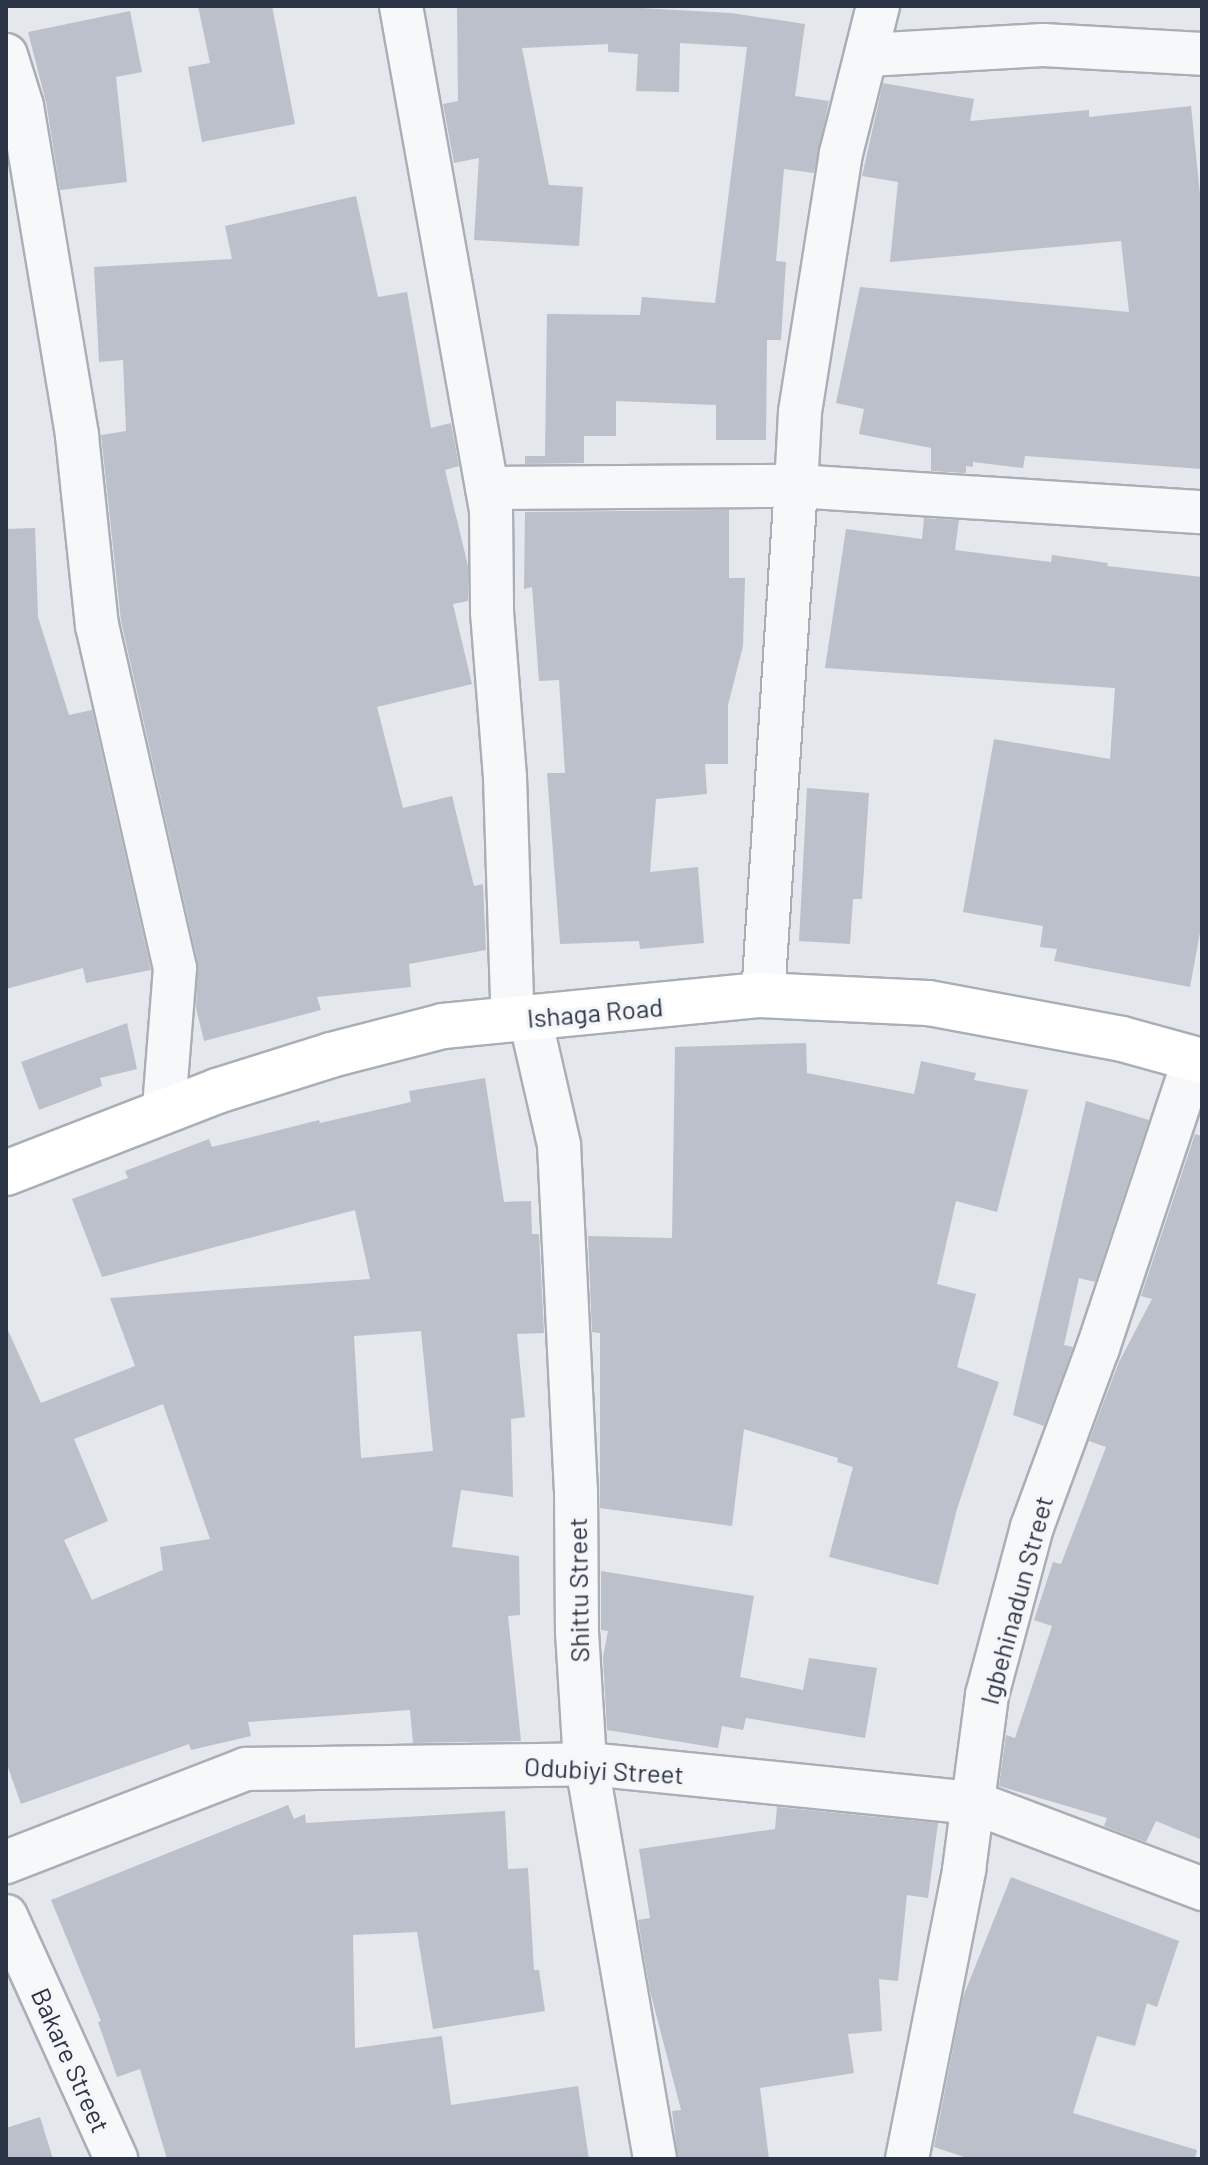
<!DOCTYPE html>
<style>
body{margin:0}
#map{position:relative;width:1208px;height:2165px;overflow:hidden;background:#e4e7ec;font-family:Barlow,sans-serif}
div>[style]{position:absolute}
.building>*{inset:0;background:#bbc0ca}
.roads{filter:drop-shadow(2px 0 #a9aeb7) drop-shadow(-2px 0 #a9aeb7) drop-shadow(0 2px #a9aeb7) drop-shadow(0 -2px #a9aeb7)}
.minor>*{height:42px;margin:-21px;padding:0 21px;transform-origin:21px;border-radius:21px;background:#f7f8fa}
.secondary>*{height:44px;margin:-22px;padding:0 22px;transform-origin:22px;border-radius:22px;background:#fff}
span{translate:-50% -50%;white-space:nowrap;text-align:center;line-height:1.15;-webkit-text-stroke:7px #f4f6f9;paint-order:stroke}
.street-label{font-size:26px;color:#2b3445}
.frame{position:absolute;inset:0;border:8px solid #2b3445;pointer-events:none}
</style>
<div id="map">
<div class="building">
<i style="clip-path:polygon(198px 6px,272px 6px,295px 124px,202px 142px,188px 67px,210px 63px)"></i>
<i style="clip-path:polygon(457px 6px,604px 6px,731px 13px,805px 24px,795px 96px,829px 101px,814px 173px,784px 169px,776px 261px,786px 262px,781px 340px,767px 340px,766px 440px,716px 440px,716px 405px,616px 401px,616px 436px,584px 436px,584px 463px,525px 464px,525px 456px,545px 456px,547px 314px,640px 315px,642px 297px,715px 303px,747px 47px,680px 43px,679px 92px,636px 91px,638px 54px,608px 52px,608px 44px,522px 48px,549px 185px,583px 187px,579px 246px,474px 240px,479px 158px,454px 163px,443px 104px,458px 101px)"></i>
<i style="clip-path:polygon(130px 11px,142px 72px,116px 77px,127px 182px,60px 190px,46px 102px,28px 32px)"></i>
<i style="clip-path:polygon(883px 83px,974px 99px,970px 121px,1089px 110px,1089px 117px,1191px 106px,1202px 214px,1202px 469px,1025px 456px,1023px 468px,973px 462px,973px 467px,966px 466px,966px 473px,931px 471px,931px 448px,859px 434px,864px 409px,836px 403px,860px 287px,1129px 312px,1121px 241px,890px 262px,898px 182px,862px 176px)"></i>
<i style="clip-path:polygon(356px 196px,378px 297px,407px 292px,431px 428px,451px 423px,459px 466px,445px 470px,468px 566px,468px 601px,453px 604px,472px 684px,377px 707px,403px 808px,452px 796px,474px 886px,483px 884px,486px 950px,409px 964px,411px 987px,317px 997px,321px 1010px,204px 1041px,196px 1008px,198px 963px,121px 621px,101px 435px,126px 431px,123px 360px,99px 362px,94px 267px,232px 259px,225px 226px)"></i>
<i style="clip-path:polygon(729px 510px,729px 578px,745px 578px,743px 646px,728px 705px,728px 764px,705px 764px,707px 794px,656px 799px,650px 872px,698px 867px,704px 943px,640px 949px,639px 941px,560px 944px,547px 773px,565px 773px,559px 680px,539px 681px,532px 587px,524px 589px,525px 512px)"></i>
<i style="clip-path:polygon(924px 518px,959px 520px,955px 550px,1051px 562px,1052px 555px,1108px 563px,1107px 566px,1202px 577px,1202px 922px,1190px 987px,1054px 961px,1057px 949px,1040px 947px,1043px 926px,963px 912px,994px 739px,1110px 759px,1115px 688px,825px 668px,846px 529px,922px 539px)"></i>
<i style="clip-path:polygon(35px 528px,38px 617px,69px 715px,92px 710px,151px 970px,86px 983px,83px 968px,6px 989px,6px 529px)"></i>
<i style="clip-path:polygon(807px 788px,869px 793px,862px 899px,853px 899px,850px 944px,799px 941px)"></i>
<i style="clip-path:polygon(127px 1023px,137px 1069px,100px 1078px,102px 1086px,39px 1110px,21px 1062px)"></i>
<i style="clip-path:polygon(806px 1043px,807px 1073px,914px 1094px,921px 1061px,976px 1073px,974px 1080px,1028px 1090px,997px 1212px,956px 1201px,937px 1284px,976px 1294px,957px 1367px,999px 1382px,957px 1509px,938px 1585px,829px 1557px,853px 1467px,837px 1462px,838px 1458px,744px 1429px,732px 1526px,600px 1508px,600px 1333px,592px 1332px,588px 1236px,672px 1238px,675px 1047px)"></i>
<i style="clip-path:polygon(evenodd,485px 1078px,504px 1202px,531px 1201px,532px 1234px,539px 1234px,544px 1333px,517px 1334px,525px 1417px,511px 1419px,513px 1497px,461px 1490px,452px 1547px,519px 1556px,520px 1615px,508px 1616px,521px 1741px,413px 1743px,410px 1710px,248px 1722px,251px 1736px,191px 1750px,189px 1744px,21px 1804px,6px 1762px,6px 1326px,41px 1403px,135px 1366px,110px 1298px,370px 1279px,355px 1210px,102px 1277px,72px 1199px,128px 1178px,125px 1171px,209px 1139px,212px 1147px,319px 1120px,320px 1123px,411px 1102px,409px 1091px,485px 1078px,421px 1331px,433px 1451px,361px 1458px,354px 1336px,421px 1331px,485px 1078px,163px 1404px,210px 1539px,160px 1547px,163px 1570px,92px 1600px,64px 1540px,108px 1521px,74px 1439px,163px 1404px)"></i>
<i style="clip-path:polygon(1086px 1101px,1149px 1120px,1095px 1282px,1079px 1278px,1064px 1345px,1073px 1347px,1044px 1426px,1013px 1415px)"></i>
<i style="clip-path:polygon(1195px 1134px,1202px 1136px,1202px 1840px,1156px 1821px,1146px 1842px,1104px 1826px,1107px 1818px,999px 1786px,1006px 1735px,1015px 1738px,1052px 1626px,1034px 1620px,1053px 1562px,1061px 1564px,1106px 1447px,1089px 1441px,1119px 1362px,1152px 1299px,1141px 1296px)"></i>
<i style="clip-path:polygon(601px 1571px,754px 1596px,740px 1677px,803px 1690px,809px 1658px,877px 1668px,865px 1738px,746px 1718px,743px 1730px,722px 1726px,718px 1748px,607px 1730px,603px 1657px,608px 1631px,601px 1630px)"></i>
<i style="clip-path:polygon(288px 1805px,294px 1819px,305px 1814px,306px 1823px,505px 1811px,508px 1869px,528px 1868px,534px 1970px,539px 1970px,545px 2011px,433px 2029px,417px 1932px,353px 1935px,355px 2048px,442px 2036px,451px 2105px,578px 2086px,589px 2159px,167px 2159px,140px 2069px,117px 2077px,98px 2022px,101px 2021px,51px 1900px)"></i>
<i style="clip-path:polygon(777px 1807px,938px 1823px,928px 1898px,907px 1895px,898px 1981px,879px 1979px,882px 2031px,848px 2034px,854px 2073px,760px 2088px,769px 2159px,678px 2159px,672px 2111px,681px 2110px,650px 1991px,638px 1920px,650px 1918px,639px 1849px,775px 1829px)"></i>
<i style="clip-path:polygon(1011px 1877px,1179px 1941px,1157px 2007px,1147px 2003px,1135px 2046px,1097px 2036px,1073px 2113px,1197px 2150px,1195px 2159px,970px 2159px,934px 2147px,963px 1997px)"></i>
<i style="clip-path:polygon(40px 2117px,53px 2159px,6px 2159px,6px 2128px)"></i>
</div>
<div class="roads">
<div class="minor">
<i style="left:401px;top:6px;width:512px;rotate:79.88deg"></i>
<i style="left:491px;top:510px;width:102px;rotate:89.4deg"></i>
<i style="left:492px;top:612px;width:166px;rotate:85.5deg"></i>
<i style="left:505px;top:777px;width:223px;rotate:88.2deg"></i>
<i style="left:878px;top:6px;width:152px;rotate:104.1deg"></i>
<i style="left:841px;top:153px;width:263px;rotate:99deg"></i>
<i style="left:800px;top:413px;width:73px;rotate:93.1deg"></i>
<i style="left:796px;top:486px;width:407px;rotate:3.7deg"></i>
<i style="left:6px;top:55px;width:53px;rotate:72.6deg"></i>
<i style="left:22px;top:106px;width:335px;rotate:80.5deg"></i>
<i style="left:77px;top:436px;width:190px;rotate:84deg"></i>
<i style="left:97px;top:625px;width:352px;rotate:77.2deg"></i>
<i style="left:175px;top:968px;width:128px;rotate:94.5deg"></i>
<i style="left:868px;top:55px;width:175px;rotate:-3.3deg"></i>
<i style="left:1043px;top:45px;width:159px;rotate:3.2deg"></i>
<i style="left:487px;top:488px;width:309px;rotate:-0.4deg"></i>
<i style="left:796px;top:486px;width:491px;rotate:93.7deg"></i>
<i style="left:530px;top:1018px;width:130px;rotate:77.1deg"></i>
<i style="left:559px;top:1145px;width:345px;rotate:87.2deg"></i>
<i style="left:576px;top:1490px;width:142px;rotate:89.6deg"></i>
<i style="left:577px;top:1632px;width:116px;rotate:86.5deg"></i>
<i style="left:584px;top:1748px;width:417px;rotate:80.2deg"></i>
<i style="left:6px;top:1862px;width:257px;rotate:-21.2deg"></i>
<i style="left:246px;top:1769px;width:343px;rotate:-0.8deg"></i>
<i style="left:589px;top:1764px;width:388px;rotate:5.8deg"></i>
<i style="left:975px;top:1803px;width:243px;rotate:20.7deg"></i>
<i style="left:6px;top:1916px;width:267px;rotate:65.6deg"></i>
<i style="left:907px;top:2159px;width:295px;rotate:-78.8deg"></i>
<i style="left:964px;top:1870px;width:177px;rotate:-82.5deg"></i>
<i style="left:987px;top:1695px;width:174px;rotate:-75deg"></i>
<i style="left:1032px;top:1527px;width:191px;rotate:-69.8deg"></i>
<i style="left:1098px;top:1348px;width:304px;rotate:-71.6deg"></i>
</div>
<div class="secondary">
<i style="left:6px;top:1173px;width:226px;rotate:-21.2deg"></i>
<i style="left:217px;top:1091px;width:120px;rotate:-17.5deg"></i>
<i style="left:331px;top:1055px;width:116px;rotate:-14.5deg"></i>
<i style="left:443px;top:1026px;width:319px;rotate:-5.6deg"></i>
<i style="left:760px;top:995px;width:168px;rotate:2.7deg"></i>
<i style="left:928px;top:1003px;width:197px;rotate:10.5deg"></i>
<i style="left:1122px;top:1039px;width:83px;rotate:15.4deg"></i>
</div>
</div>
<div class="street-label">
<span style="left:595px;top:1012px;rotate:-5deg">Ishaga Road</span>
<span style="left:578px;top:1590px;rotate:-91deg">Shittu Street</span>
<span style="left:1016px;top:1600px;rotate:-75deg">Igbehinadun Street</span>
<span style="left:604px;top:1770px;rotate:3deg">Odubiyi Street</span>
<span style="left:71px;top:2060px;rotate:66deg">Bakare Street</span>
</div>
<div class="frame"></div>
</div>
